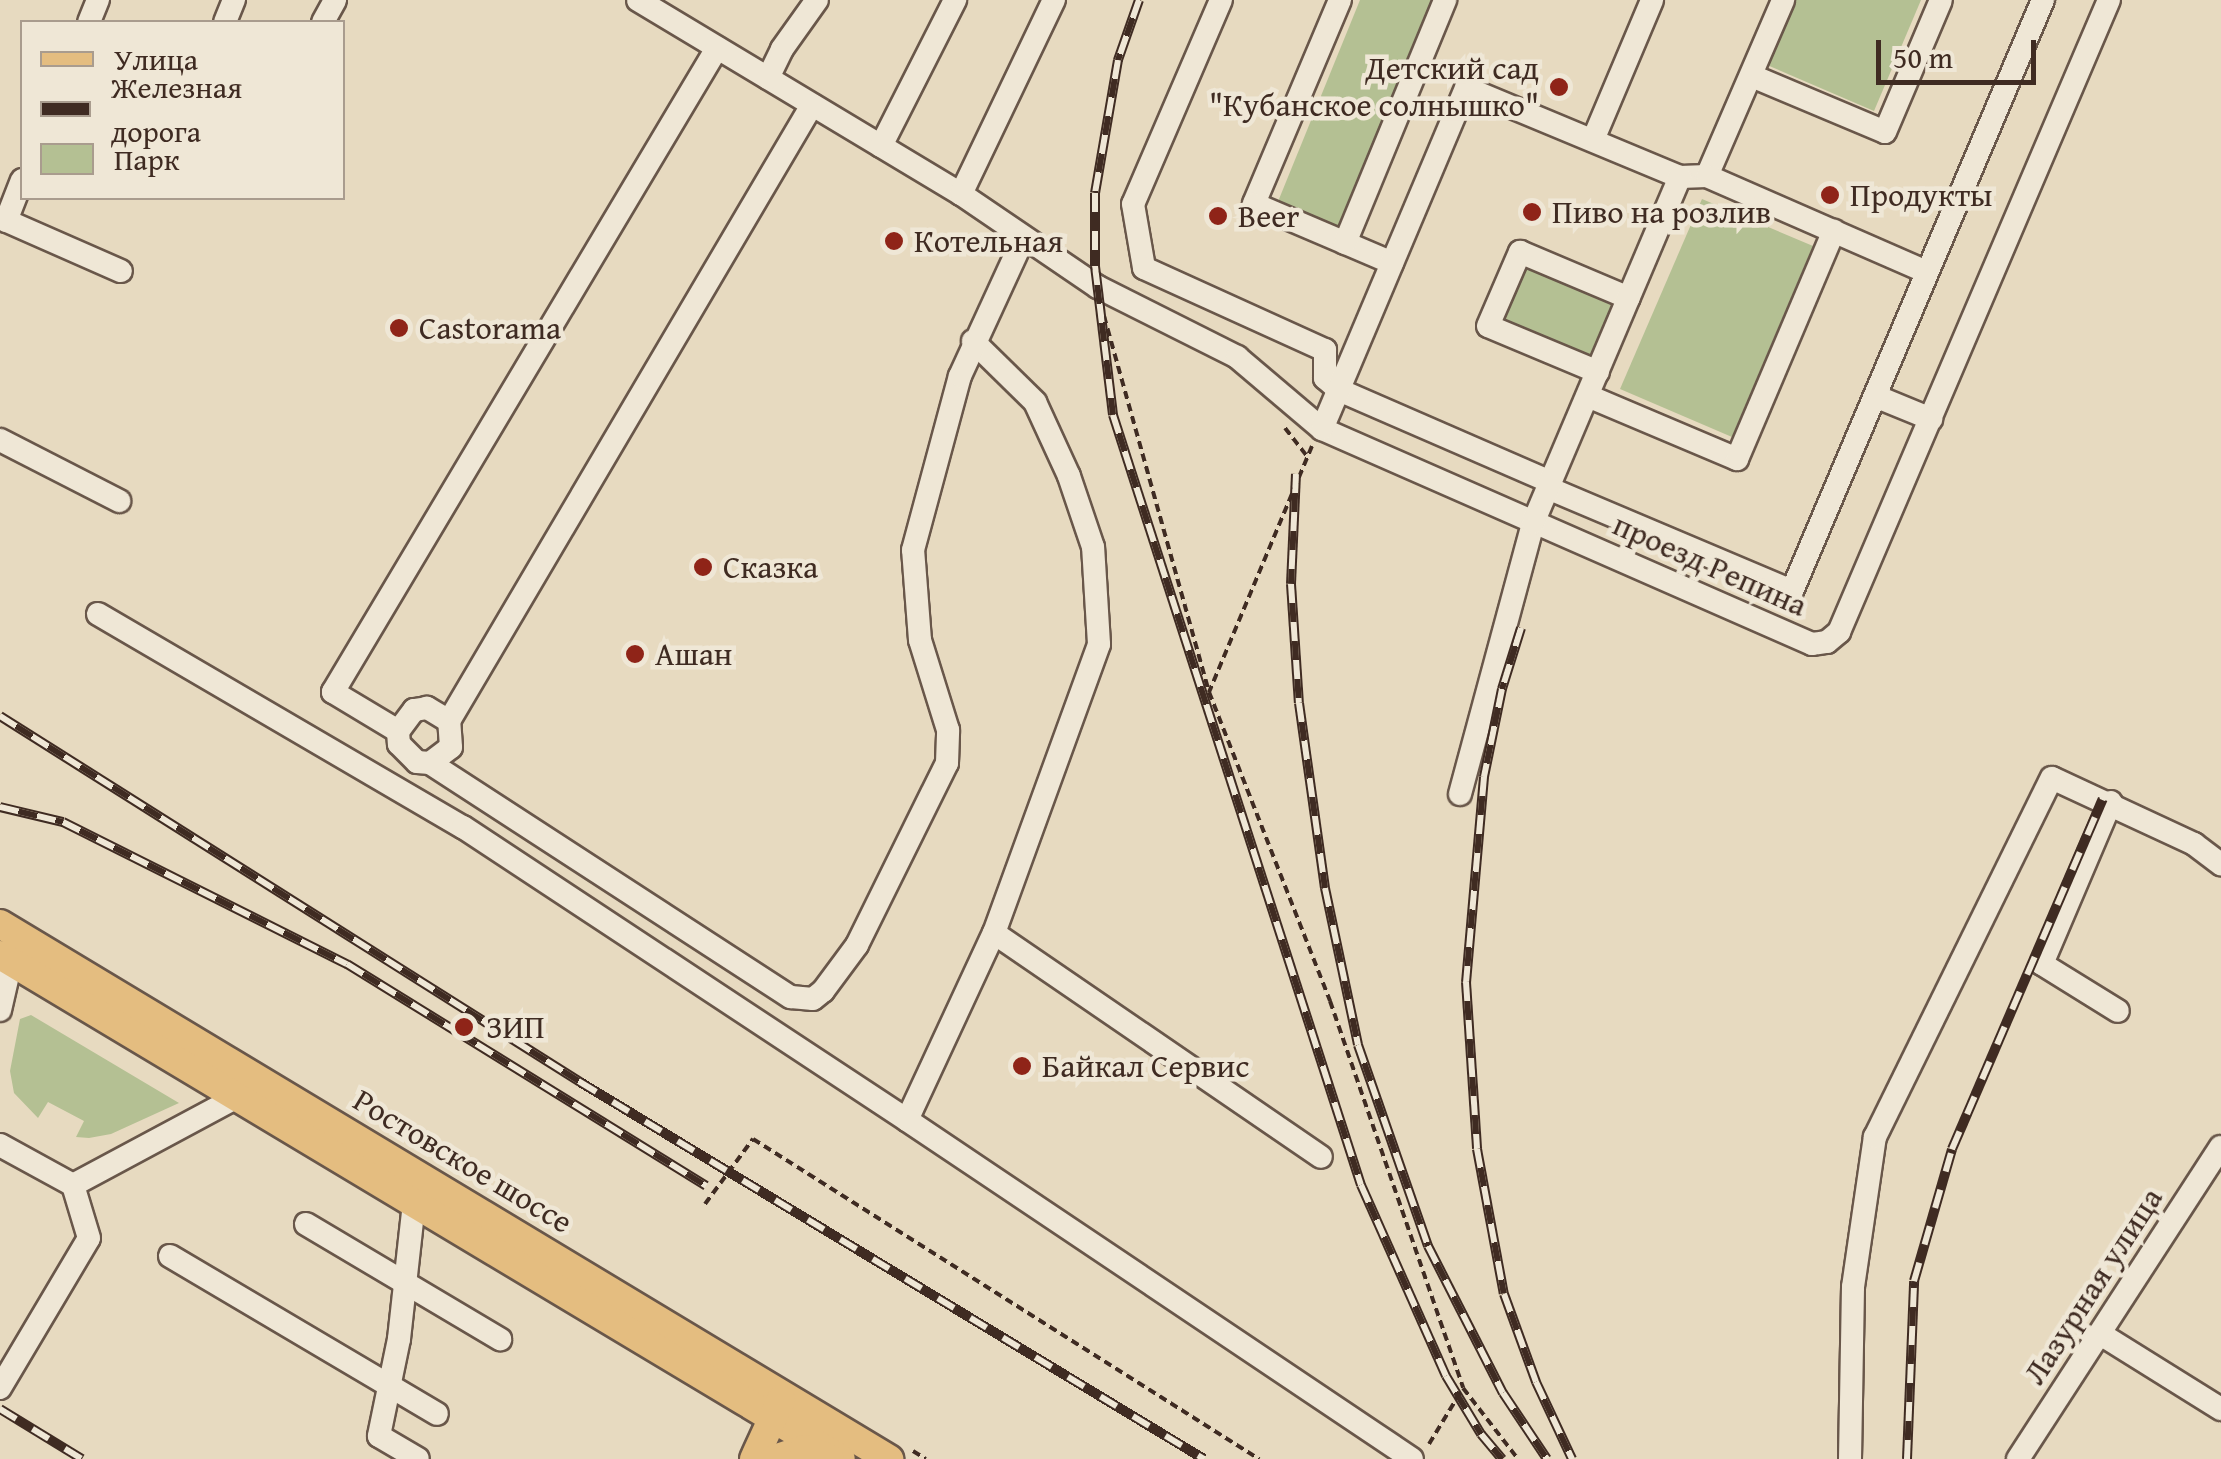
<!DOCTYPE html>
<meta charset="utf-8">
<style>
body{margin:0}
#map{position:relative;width:2221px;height:1459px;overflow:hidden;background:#e7dac0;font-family:"Gentium Book Plus",serif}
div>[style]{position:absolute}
.green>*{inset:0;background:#b4c093}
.path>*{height:4px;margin-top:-2px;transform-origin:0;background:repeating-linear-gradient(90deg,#3f2b22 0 8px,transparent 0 13px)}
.roads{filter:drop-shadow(2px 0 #69574a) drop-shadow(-2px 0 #69574a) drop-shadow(0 2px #69574a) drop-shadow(0 -2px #69574a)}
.minor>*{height:22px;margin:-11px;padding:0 11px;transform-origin:11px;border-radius:11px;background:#efe7d6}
.major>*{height:28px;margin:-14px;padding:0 14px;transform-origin:14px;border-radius:14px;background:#e4bd80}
.rail>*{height:10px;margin-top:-5px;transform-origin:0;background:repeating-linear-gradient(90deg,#efe7d6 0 19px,#3f2b22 0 38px);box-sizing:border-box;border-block:2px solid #3f2b22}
.dots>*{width:28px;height:28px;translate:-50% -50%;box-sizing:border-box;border:5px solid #efe7d6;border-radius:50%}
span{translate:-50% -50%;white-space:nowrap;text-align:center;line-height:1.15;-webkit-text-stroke:9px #efe7d6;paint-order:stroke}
.poi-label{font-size:32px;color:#3f2b22}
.right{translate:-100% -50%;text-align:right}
.left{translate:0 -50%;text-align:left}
.street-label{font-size:32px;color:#3f2b22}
.legend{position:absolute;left:20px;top:20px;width:325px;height:180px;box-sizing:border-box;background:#efe7d6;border:2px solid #a99c8e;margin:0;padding:12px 18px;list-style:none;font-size:30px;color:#3f2b22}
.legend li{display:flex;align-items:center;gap:20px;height:50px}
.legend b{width:50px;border:2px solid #a99c8e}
.scale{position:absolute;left:1876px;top:40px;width:160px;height:45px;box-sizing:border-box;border:5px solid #3f2b22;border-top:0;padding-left:12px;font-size:30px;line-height:35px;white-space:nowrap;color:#3f2b22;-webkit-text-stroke:8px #efe7d6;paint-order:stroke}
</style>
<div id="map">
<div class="green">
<i style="clip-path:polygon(1360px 0,1439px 0,1343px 233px,1277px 204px)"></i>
<i style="clip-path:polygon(1794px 0,1921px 0,1874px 111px,1767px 65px)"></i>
<i style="clip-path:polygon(1702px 199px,1813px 246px,1732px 437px,1620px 389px)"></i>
<i style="clip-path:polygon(1523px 266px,1614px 305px,1591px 359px,1500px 321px)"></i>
<i style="clip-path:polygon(31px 1015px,179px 1103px,111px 1134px,89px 1138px,76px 1137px,84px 1121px,48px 1102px,38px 1118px,14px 1093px,10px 1071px,20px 1019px)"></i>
</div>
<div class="path">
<i style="left:1104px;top:316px;width:390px;rotate:74.4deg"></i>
<i style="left:1285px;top:428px;width:36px;rotate:52deg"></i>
<i style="left:1312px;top:446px;width:267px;rotate:112.7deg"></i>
<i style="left:1209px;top:692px;width:332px;rotate:68.6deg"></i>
<i style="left:1330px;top:1001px;width:409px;rotate:71deg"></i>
<i style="left:1463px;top:1388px;width:90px;rotate:52.2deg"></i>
<i style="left:705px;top:1204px;width:81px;rotate:-53.6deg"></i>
<i style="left:753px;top:1139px;width:599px;rotate:32.31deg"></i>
<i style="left:1429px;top:1444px;width:66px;rotate:-58.7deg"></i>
<i style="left:913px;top:1451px;width:15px;rotate:32deg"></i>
</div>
<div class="roads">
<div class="minor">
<i style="left:638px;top:0;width:377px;rotate:31deg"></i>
<i style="left:961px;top:194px;width:166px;rotate:34.2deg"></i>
<i style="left:1098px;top:287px;width:156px;rotate:26.7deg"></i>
<i style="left:1237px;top:357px;width:111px;rotate:40.3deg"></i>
<i style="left:1322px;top:429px;width:535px;rotate:23.69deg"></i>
<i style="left:1812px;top:644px;width:15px;rotate:-8deg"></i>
<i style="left:1827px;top:642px;width:16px;rotate:-40deg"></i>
<i style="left:1839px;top:632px;width:687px;rotate:-66.87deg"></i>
<i style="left:1221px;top:0;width:222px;rotate:113.3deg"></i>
<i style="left:1133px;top:204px;width:65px;rotate:80.2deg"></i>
<i style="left:1144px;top:268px;width:199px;rotate:24.4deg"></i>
<i style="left:1325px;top:350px;width:28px;rotate:90deg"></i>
<i style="left:1325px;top:378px;width:18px;rotate:41deg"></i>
<i style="left:1339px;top:390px;width:231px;rotate:23.5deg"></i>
<i style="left:1340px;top:0;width:221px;rotate:112.9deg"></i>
<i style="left:1254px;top:204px;width:150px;rotate:23.1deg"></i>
<i style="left:89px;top:22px;width:24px;rotate:-68deg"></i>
<i style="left:225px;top:22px;width:24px;rotate:-68deg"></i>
<i style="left:323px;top:22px;width:25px;rotate:-61deg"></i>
<i style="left:1752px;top:76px;width:144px;rotate:22.8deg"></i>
<i style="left:1885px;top:132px;width:143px;rotate:-67deg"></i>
<i style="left:768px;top:78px;width:32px;rotate:-64deg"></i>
<i style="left:782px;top:49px;width:60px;rotate:-54.5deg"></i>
<i style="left:1593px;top:140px;width:152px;rotate:-67.1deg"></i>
<i style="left:881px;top:146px;width:164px;rotate:-63.1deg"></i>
<i style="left:1707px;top:176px;width:192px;rotate:-66.6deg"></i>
<i style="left:961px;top:194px;width:215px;rotate:-64.4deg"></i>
<i style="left:0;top:218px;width:132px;rotate:23.7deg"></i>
<i style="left:6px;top:221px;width:44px;rotate:-68.7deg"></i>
<i style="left:1345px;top:243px;width:263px;rotate:-67.6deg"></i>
<i style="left:1598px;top:372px;width:119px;rotate:-157.3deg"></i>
<i style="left:1488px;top:326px;width:81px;rotate:-66.6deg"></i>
<i style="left:1520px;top:252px;width:118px;rotate:22.9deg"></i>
<i style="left:1588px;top:396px;width:162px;rotate:22.9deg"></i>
<i style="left:1737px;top:459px;width:248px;rotate:-67deg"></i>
<i style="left:1875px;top:396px;width:61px;rotate:22.3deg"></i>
<i style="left:1322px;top:429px;width:370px;rotate:-67.1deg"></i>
<i style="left:1466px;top:88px;width:232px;rotate:22.6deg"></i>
<i style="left:1680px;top:177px;width:27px;rotate:-2deg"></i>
<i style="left:1707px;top:176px;width:240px;rotate:23.6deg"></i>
<i style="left:0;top:440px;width:134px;rotate:27.1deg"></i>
<i style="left:1548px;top:488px;width:265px;rotate:22.9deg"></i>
<i style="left:1792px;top:591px;width:642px;rotate:-66.99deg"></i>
<i style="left:98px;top:614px;width:423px;rotate:30.3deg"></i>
<i style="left:463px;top:827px;width:532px;rotate:33.42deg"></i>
<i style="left:907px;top:1120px;width:206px;rotate:-65.1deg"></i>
<i style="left:994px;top:933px;width:307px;rotate:-70deg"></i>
<i style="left:1099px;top:644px;width:97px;rotate:-93.5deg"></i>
<i style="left:1093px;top:547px;width:75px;rotate:-108.7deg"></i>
<i style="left:1069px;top:476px;width:81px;rotate:-114.7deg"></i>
<i style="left:1035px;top:402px;width:87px;rotate:-135.5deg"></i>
<i style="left:449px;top:721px;width:26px;rotate:-149deg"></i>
<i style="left:427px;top:708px;width:13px;rotate:171deg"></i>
<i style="left:414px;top:710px;width:26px;rotate:127deg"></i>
<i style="left:398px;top:731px;width:13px;rotate:86deg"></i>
<i style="left:399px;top:744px;width:25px;rotate:45deg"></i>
<i style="left:417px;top:762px;width:13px;rotate:4deg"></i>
<i style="left:430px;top:763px;width:26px;rotate:-37deg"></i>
<i style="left:451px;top:747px;width:26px;rotate:-94deg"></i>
<i style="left:449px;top:721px;width:715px;rotate:-59.49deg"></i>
<i style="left:398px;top:731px;width:76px;rotate:-149deg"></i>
<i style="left:333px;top:692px;width:750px;rotate:-59.19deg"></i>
<i style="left:430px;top:763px;width:430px;rotate:33deg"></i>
<i style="left:791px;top:997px;width:22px;rotate:5deg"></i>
<i style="left:813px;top:999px;width:13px;rotate:-39deg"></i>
<i style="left:823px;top:991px;width:57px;rotate:-53.5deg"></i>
<i style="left:857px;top:945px;width:203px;rotate:-63.7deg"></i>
<i style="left:947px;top:763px;width:33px;rotate:-88deg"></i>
<i style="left:948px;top:730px;width:94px;rotate:-107.3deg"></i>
<i style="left:920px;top:640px;width:90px;rotate:-94.4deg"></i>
<i style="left:913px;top:550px;width:180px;rotate:-74.9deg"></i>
<i style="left:960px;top:376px;width:151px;rotate:-65.3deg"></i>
<i style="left:1460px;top:794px;width:281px;rotate:-74.9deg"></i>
<i style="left:1533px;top:523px;width:376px;rotate:-67deg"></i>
<i style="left:2111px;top:802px;width:176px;rotate:113.1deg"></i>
<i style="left:2042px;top:964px;width:89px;rotate:31.7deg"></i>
<i style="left:994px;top:933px;width:396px;rotate:34.4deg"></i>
<i style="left:0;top:1010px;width:49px;rotate:-77.1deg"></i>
<i style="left:907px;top:1120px;width:608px;rotate:33.87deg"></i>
<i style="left:0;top:1145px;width:83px;rotate:28.7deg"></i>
<i style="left:73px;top:1185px;width:186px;rotate:-28.2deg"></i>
<i style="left:414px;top:1203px;width:137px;rotate:96.3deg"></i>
<i style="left:399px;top:1339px;width:99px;rotate:101.7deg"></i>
<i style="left:379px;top:1436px;width:45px;rotate:30.5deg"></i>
<i style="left:306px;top:1224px;width:226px;rotate:30.7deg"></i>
<i style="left:170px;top:1256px;width:310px;rotate:30.6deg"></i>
<i style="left:2102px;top:1335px;width:140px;rotate:31.9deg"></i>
<i style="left:0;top:1388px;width:174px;rotate:-59.3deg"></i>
<i style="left:89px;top:1238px;width:55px;rotate:-106.8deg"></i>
<i style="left:1850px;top:1459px;width:172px;rotate:-89deg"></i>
<i style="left:1853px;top:1287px;width:152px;rotate:-81.7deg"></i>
<i style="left:1875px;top:1137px;width:400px;rotate:-63.8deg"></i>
<i style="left:2052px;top:778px;width:157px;rotate:24.9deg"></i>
<i style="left:2194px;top:844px;width:34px;rotate:37deg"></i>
<i style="left:2018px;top:1459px;width:372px;rotate:-57deg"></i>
</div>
<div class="major">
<i style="left:0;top:924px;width:1038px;rotate:31.04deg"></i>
<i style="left:0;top:955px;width:980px;rotate:30.93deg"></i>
<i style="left:754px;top:1459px;width:65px;rotate:-65.4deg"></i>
<i style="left:774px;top:1459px;width:32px;rotate:-18deg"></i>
<i style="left:804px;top:1449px;width:27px;rotate:20deg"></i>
</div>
</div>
<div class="rail">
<i style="left:1139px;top:0;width:64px;rotate:109.3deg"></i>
<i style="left:1118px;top:60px;width:135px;rotate:99.8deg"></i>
<i style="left:1095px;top:193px;width:73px;rotate:90deg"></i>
<i style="left:1095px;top:266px;width:150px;rotate:83.1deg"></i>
<i style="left:1113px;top:415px;width:809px;rotate:72.15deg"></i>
<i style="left:1361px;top:1185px;width:209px;rotate:66deg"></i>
<i style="left:1446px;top:1376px;width:68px;rotate:58.9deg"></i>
<i style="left:1481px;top:1434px;width:33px;rotate:50deg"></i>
<i style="left:1296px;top:474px;width:110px;rotate:92.6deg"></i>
<i style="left:1291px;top:584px;width:119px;rotate:86.2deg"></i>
<i style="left:1299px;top:703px;width:187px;rotate:82deg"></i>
<i style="left:1325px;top:888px;width:160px;rotate:78.1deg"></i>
<i style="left:1358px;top:1045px;width:213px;rotate:70.8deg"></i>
<i style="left:1428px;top:1246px;width:165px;rotate:63deg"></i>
<i style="left:1503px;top:1393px;width:79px;rotate:56.3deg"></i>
<i style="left:1521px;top:628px;width:64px;rotate:107.3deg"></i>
<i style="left:1502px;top:689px;width:90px;rotate:101.6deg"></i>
<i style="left:1484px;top:777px;width:206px;rotate:95deg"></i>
<i style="left:1466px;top:982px;width:167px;rotate:86.2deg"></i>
<i style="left:1477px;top:1149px;width:147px;rotate:79.5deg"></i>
<i style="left:1504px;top:1294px;width:94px;rotate:70deg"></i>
<i style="left:1536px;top:1382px;width:85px;rotate:64.9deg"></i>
<i style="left:0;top:716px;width:686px;rotate:32.25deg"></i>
<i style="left:580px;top:1082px;width:729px;rotate:31.14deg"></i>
<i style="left:0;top:807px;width:65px;rotate:13.4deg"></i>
<i style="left:63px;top:822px;width:318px;rotate:26.6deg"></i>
<i style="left:347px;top:964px;width:422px;rotate:31.7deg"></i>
<i style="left:0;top:1409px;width:96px;rotate:31.4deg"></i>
<i style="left:1907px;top:1459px;width:178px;rotate:-87.7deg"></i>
<i style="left:1914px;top:1281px;width:137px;rotate:-73.9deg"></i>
<i style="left:1952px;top:1149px;width:381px;rotate:-66.7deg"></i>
</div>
<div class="dots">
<i style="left:1559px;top:87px;background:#8f2418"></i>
<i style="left:1830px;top:195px;background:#8f2418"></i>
<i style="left:1532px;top:212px;background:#8f2418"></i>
<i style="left:1218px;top:216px;background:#8f2418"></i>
<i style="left:894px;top:241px;background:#8f2418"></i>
<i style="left:399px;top:328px;background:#8f2418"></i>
<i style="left:703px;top:567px;background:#8f2418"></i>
<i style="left:635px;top:654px;background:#8f2418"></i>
<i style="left:464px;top:1027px;background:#8f2418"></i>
<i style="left:1022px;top:1066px;background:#8f2418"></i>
</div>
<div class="poi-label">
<span class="right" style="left:1539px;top:87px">Детский сад<br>"Кубанское солнышко"</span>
<span class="left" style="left:1850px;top:195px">Продукты</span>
<span class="left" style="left:1552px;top:212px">Пиво на розлив</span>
<span class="left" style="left:1238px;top:216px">Beer</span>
<span class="left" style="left:914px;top:241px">Котельная</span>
<span class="left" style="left:419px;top:328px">Castorama</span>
<span class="left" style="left:723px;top:567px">Сказка</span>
<span class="left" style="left:655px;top:654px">Ашан</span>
<span class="left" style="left:486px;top:1027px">ЗИП</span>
<span class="left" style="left:1042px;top:1066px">Байкал Сервис</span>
</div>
<div class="street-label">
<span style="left:1710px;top:565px;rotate:24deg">проезд Репина</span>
<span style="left:463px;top:1161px;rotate:31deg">Ростовское шоссе</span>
<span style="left:2093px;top:1286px;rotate:-57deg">Лазурная улица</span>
</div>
<ul class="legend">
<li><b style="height:12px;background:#e4bd80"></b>Улица</li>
<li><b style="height:12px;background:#3f2b22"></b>Железная дорога</li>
<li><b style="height:28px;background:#b4c093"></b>Парк</li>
</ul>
<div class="scale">50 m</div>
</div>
